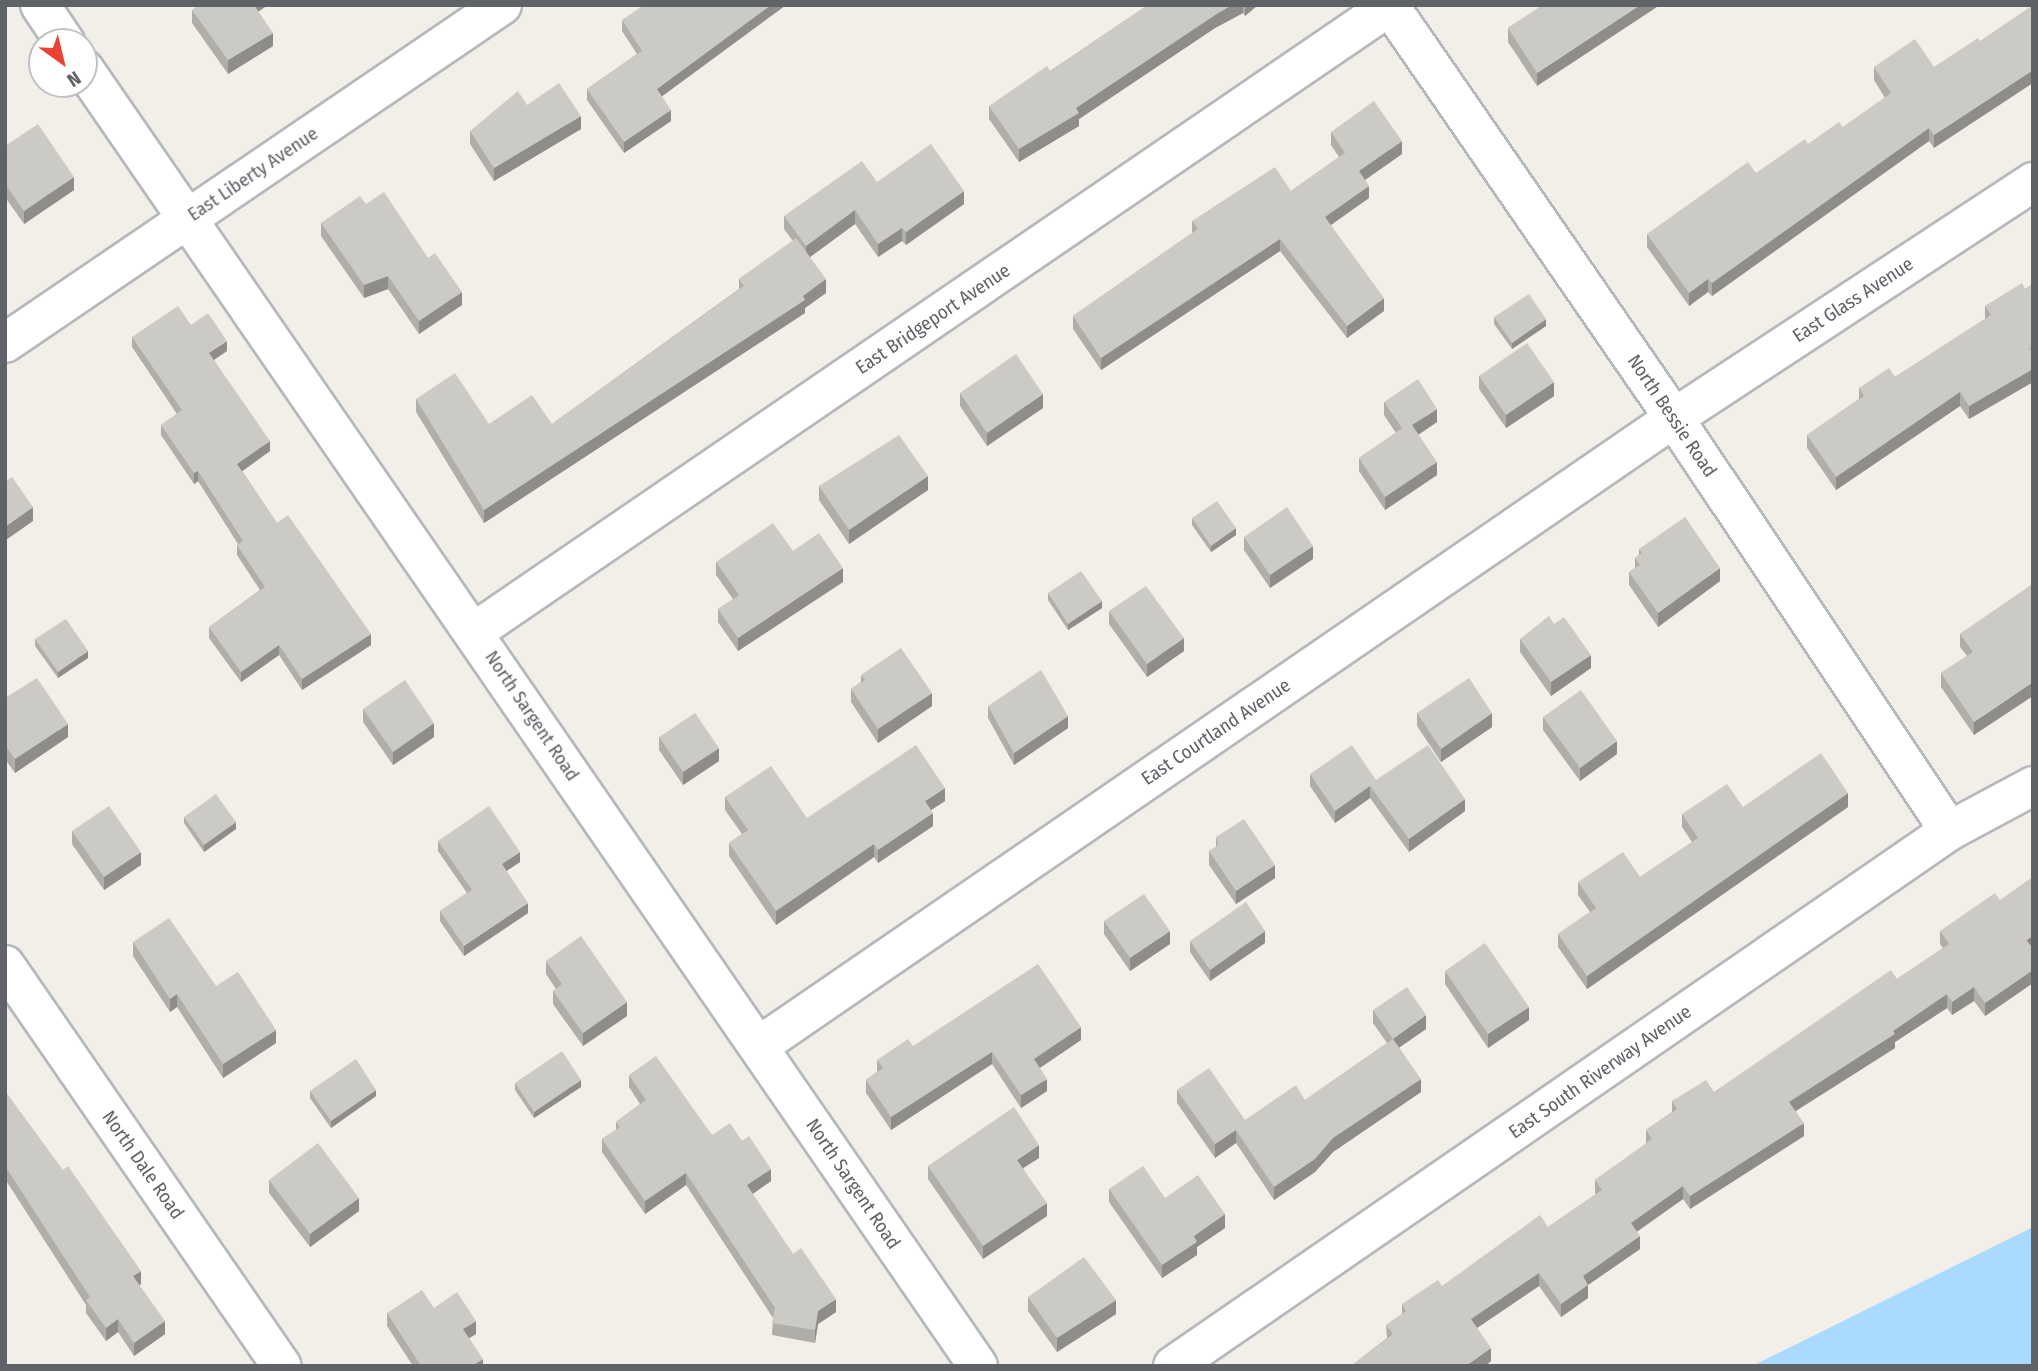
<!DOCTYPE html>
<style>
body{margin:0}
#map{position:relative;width:2038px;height:1371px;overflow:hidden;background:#f1efe8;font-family:"Fira Sans Condensed",sans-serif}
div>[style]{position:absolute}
.water>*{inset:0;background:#aadaff}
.roads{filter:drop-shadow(2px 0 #b5b8bc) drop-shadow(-2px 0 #b5b8bc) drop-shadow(0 2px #b5b8bc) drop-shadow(0 -2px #b5b8bc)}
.minor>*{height:38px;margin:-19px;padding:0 19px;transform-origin:19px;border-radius:19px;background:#fff}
.wall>*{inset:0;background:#afaea9}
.shaded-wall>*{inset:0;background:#8f8d8a}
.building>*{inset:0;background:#cccac5}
span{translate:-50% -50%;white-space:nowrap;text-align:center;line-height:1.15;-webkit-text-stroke:5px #fff;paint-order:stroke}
.street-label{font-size:19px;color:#5f6368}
.frame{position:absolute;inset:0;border:7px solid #5f6368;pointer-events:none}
.north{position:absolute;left:28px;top:28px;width:70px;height:70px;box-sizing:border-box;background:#fff;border:2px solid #bfc1c3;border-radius:50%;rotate:146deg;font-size:19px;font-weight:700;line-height:28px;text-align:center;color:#5f6368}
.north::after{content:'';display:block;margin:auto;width:24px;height:32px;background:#ea4335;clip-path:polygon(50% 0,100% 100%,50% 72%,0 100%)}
</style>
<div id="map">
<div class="water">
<i style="clip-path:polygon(2033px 1227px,2033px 1366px,1752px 1366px)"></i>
</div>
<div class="roads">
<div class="minor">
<i style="left:40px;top:5px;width:45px;rotate:56deg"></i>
<i style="left:1389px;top:5px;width:502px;rotate:55.39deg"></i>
<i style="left:1674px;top:418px;width:496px;rotate:56.3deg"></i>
<i style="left:84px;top:69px;width:1575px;rotate:55.42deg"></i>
<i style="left:5px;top:343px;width:601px;rotate:-34.22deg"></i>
<i style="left:474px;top:632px;width:1111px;rotate:-34.36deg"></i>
<i style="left:5px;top:965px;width:487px;rotate:55.4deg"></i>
<i style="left:759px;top:1046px;width:1110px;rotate:-34.46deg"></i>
<i style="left:1674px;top:418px;width:430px;rotate:-33.3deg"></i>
<i style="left:1173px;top:1366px;width:943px;rotate:-34.58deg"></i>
<i style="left:1949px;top:831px;width:95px;rotate:-28.2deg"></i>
</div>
</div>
<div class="wall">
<i style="clip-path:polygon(786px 5px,662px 96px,671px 121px,624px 153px,587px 100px,587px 89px,637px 54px,622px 31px,622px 20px)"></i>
<i style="clip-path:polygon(1148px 5px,1258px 5px,1245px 16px,1243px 13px,1215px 28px,1079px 119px,1079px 126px,1019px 162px,989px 119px,989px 106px,1050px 71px)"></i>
<i style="clip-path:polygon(1543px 5px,1537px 86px,1508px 42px,1508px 28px)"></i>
<i style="clip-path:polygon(192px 10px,258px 12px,273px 46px,228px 74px,192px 23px)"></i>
<i style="clip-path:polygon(1980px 41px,1934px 148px,1929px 141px,1712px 296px,1708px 292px,1689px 306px,1647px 247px,1647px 234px,1808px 144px,1843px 127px,1885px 98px,1874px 80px,1874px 67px,1934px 67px)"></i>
<i style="clip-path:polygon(527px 105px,581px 129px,494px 181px,470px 144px,470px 131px)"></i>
<i style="clip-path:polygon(1331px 132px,1402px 154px,1365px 180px,1369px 198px,1331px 225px,1384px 311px,1347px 338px,1280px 251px,1101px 370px,1073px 329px,1073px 316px,1192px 233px,1192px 221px,1291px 191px,1339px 157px,1331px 145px)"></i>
<i style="clip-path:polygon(5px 146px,74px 190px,24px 224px,5px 197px)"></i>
<i style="clip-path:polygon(877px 182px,964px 204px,906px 245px,902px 241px,878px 257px,855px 224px,810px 257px,826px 293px,805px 308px,805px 313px,484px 523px,416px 412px,416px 399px,489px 424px,552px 424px,739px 289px,739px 279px,793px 241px,784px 229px,784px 216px)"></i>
<i style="clip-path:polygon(366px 204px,428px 258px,462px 305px,419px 334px,388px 289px,364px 298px,321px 236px,321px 223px)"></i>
<i style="clip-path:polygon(2033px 284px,2033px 382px,1969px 419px,1960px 406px,1836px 490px,1807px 448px,1807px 435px,1859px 399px,1859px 388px,1895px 377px,1985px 319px,1985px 306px,2025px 289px)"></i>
<i style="clip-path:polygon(1494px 317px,1546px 326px,1512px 349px,1494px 324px)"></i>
<i style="clip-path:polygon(191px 325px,227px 351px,214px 360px,270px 451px,242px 471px,277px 523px,371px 645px,302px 690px,279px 655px,241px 682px,209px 638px,209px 627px,260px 590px,237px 555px,237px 545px,238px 544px,198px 481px,194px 484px,161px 435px,161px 425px,177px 414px,132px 347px,132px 337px)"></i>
<i style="clip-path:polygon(1479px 376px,1554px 396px,1506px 428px,1479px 389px)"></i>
<i style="clip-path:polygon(960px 393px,1043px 408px,987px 446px,960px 406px)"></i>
<i style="clip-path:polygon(1384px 402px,1437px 422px,1418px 435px,1437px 475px,1385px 510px,1359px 471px,1359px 458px,1396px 433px,1384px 415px)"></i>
<i style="clip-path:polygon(819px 486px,928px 490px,849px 544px,819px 500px)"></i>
<i style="clip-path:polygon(1192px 518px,1236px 535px,1211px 552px,1192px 525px)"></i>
<i style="clip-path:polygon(1244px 537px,1313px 559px,1270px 588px,1244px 550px)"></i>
<i style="clip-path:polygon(1639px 549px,1720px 581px,1658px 627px,1629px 585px,1629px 572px,1635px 568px,1635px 558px,1639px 555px)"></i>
<i style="clip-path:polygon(793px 551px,843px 582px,738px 651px,718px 622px,718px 609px,733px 599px,716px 575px,716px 562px)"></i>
<i style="clip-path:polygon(2033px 584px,1974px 735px,1941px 687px,1941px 673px,1967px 656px,1960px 647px,1960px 634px)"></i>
<i style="clip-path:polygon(1048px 593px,1102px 608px,1068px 630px,1048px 600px)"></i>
<i style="clip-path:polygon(1109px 611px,1184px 651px,1147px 677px,1109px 624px)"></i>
<i style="clip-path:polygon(1554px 624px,1591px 668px,1551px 696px,1520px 652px,1520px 639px)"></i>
<i style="clip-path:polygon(35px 639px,88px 658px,58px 678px,35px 646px)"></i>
<i style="clip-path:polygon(861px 675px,932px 706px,878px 743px,851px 702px,851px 689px,861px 682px)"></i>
<i style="clip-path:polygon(5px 698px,68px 737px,15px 773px,5px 759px)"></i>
<i style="clip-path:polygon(988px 706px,1068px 728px,1014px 765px,988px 718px)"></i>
<i style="clip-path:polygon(363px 709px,434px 737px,393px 765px,363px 722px)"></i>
<i style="clip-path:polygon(1417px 713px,1492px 727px,1441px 762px,1417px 726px)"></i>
<i style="clip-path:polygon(1543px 717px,1617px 754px,1580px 781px,1543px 730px)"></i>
<i style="clip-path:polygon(659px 737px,719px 761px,683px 785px,659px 750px)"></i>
<i style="clip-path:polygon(1310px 774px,1376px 780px,1465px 811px,1409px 852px,1370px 798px,1335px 823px,1310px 786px)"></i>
<i style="clip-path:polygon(725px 797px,807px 818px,945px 801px,931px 810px,933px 826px,878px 863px,874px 857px,776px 925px,729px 856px,729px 843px,742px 834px,725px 810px)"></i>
<i style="clip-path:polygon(1743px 807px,1848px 807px,1587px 989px,1558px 947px,1558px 934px,1590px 912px,1578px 895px,1578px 882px,1640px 877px,1692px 842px,1682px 827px,1682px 814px)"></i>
<i style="clip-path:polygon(184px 817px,236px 829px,204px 852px,184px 823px)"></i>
<i style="clip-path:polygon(72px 831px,141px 865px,104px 890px,72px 844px)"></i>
<i style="clip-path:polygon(1216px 837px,1275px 878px,1236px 904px,1209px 865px,1209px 851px,1216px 847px)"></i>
<i style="clip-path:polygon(438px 841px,520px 862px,506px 871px,528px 913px,464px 956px,440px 921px,440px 911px,467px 893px,438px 851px)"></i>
<i style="clip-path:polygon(1104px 921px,1170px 944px,1130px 971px,1104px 934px)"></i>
<i style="clip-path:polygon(1940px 931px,2032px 949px,2033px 983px,1985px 1016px,1974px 1001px,1952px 1015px,1947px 1008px,1895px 1042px,1895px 1048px,1796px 1111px,1804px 1136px,1690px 1209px,1683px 1199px,1637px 1231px,1640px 1249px,1588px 1285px,1588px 1298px,1561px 1317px,1539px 1286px,1477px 1328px,1491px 1361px,1485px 1366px,1351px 1366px,1387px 1338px,1386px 1325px,1402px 1314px,1402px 1304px,1442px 1286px,1548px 1227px,1596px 1194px,1595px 1193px,1595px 1180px,1646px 1144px,1646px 1130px,1672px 1112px,1672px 1101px,1714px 1092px,1897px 979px,1943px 948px,1940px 944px)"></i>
<i style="clip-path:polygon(1190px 941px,1265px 943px,1210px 981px,1190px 952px)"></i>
<i style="clip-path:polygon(133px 942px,216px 986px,276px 1043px,223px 1078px,177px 1007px,170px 1012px,133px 956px)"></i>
<i style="clip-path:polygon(546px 961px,627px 1016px,583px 1046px,553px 1004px,553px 991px,556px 989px,546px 974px)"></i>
<i style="clip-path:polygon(1445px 971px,1529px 1020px,1488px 1048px,1445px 984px)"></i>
<i style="clip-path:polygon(1373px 1010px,1426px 1029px,1399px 1047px,1421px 1092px,1333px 1152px,1315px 1172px,1274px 1200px,1236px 1143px,1215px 1158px,1177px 1103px,1177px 1090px,1245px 1120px,1305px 1100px,1387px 1043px,1373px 1023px)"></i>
<i style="clip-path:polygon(1081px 1040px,1039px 1068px,1047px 1091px,1021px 1108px,992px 1064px,891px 1130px,866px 1093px,866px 1080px,877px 1072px,877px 1060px,913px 1046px)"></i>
<i style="clip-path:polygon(629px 1075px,712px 1135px,742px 1141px,771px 1181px,752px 1194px,793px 1254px,836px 1312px,818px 1324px,815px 1343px,772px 1335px,773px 1318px,686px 1185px,645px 1214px,602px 1152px,602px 1139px,616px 1130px,616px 1122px,640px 1104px,629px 1087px)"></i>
<i style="clip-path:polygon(515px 1083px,581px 1087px,534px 1118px,515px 1090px)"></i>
<i style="clip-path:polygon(5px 1091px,141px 1284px,139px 1285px,165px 1334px,134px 1356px,118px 1332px,106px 1341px,86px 1313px,86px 1305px,5px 1179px)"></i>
<i style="clip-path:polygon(310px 1091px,376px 1096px,331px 1128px,310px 1098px)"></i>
<i style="clip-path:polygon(1039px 1158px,1023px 1168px,1047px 1216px,983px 1259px,928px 1179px,928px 1166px)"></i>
<i style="clip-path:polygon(269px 1180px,359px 1211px,310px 1247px,269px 1193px)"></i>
<i style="clip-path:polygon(1109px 1189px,1165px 1198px,1225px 1228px,1197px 1247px,1197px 1255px,1162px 1278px,1109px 1202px)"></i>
<i style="clip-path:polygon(1028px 1297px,1116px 1314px,1057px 1352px,1028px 1311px)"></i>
<i style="clip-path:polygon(434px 1308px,476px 1334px,469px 1338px,483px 1366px,413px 1366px,387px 1326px,387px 1313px)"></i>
</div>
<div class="shaded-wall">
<i style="clip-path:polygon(252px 5px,268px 5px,252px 16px)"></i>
<i style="clip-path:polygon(771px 5px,786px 5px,657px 100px,657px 89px)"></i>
<i style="clip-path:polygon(1232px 5px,1243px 5px,1243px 13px,1215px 28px,1079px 119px,1079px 126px,1019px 162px,1019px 149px,1076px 108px,1215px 15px)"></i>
<i style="clip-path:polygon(1245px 5px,1258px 5px,1245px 16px)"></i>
<i style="clip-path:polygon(1640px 5px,1660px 5px,1537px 86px,1537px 73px)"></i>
<i style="clip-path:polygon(273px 33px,273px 46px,228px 74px,228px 60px)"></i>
<i style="clip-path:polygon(2033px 70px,2033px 83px,1934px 148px,1934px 135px)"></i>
<i style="clip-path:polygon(671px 110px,671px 121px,624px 153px,624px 142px)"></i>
<i style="clip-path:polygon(581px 116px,581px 129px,494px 181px,494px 168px)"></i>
<i style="clip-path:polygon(1929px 128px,1929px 141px,1712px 296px,1712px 283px)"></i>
<i style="clip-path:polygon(1402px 141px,1402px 154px,1359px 184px,1359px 171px)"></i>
<i style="clip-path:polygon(74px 177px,74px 190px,24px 224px,24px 211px)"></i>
<i style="clip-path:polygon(1369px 186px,1369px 198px,1325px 229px,1325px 217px)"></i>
<i style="clip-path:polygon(964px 191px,964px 204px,906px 245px,906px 232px)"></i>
<i style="clip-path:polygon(855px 210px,855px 224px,806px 260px,806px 246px)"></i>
<i style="clip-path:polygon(902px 228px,902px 241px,878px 257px,878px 244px)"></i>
<i style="clip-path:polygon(1280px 239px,1280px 251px,1101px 370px,1101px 358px)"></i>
<i style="clip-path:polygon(388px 276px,388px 289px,364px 298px,364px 285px)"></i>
<i style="clip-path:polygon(826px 279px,826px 293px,805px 308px,805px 313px,484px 523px,484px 510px)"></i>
<i style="clip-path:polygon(1708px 279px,1708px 292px,1689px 306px,1689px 293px)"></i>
<i style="clip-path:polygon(462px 292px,462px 305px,419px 334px,419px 321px)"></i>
<i style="clip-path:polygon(1384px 298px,1384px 311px,1347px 338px,1347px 326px)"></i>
<i style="clip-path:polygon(1546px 319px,1546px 326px,1512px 349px,1512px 343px)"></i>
<i style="clip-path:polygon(227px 341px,227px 351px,209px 363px,209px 353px)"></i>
<i style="clip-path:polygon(2033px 369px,2033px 382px,1969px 419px,1969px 406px)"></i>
<i style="clip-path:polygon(1554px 382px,1554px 396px,1506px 428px,1506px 415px)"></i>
<i style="clip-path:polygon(1960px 392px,1960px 406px,1836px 490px,1836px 477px)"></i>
<i style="clip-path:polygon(1043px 394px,1043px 408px,987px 446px,987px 433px)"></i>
<i style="clip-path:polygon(1437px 409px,1437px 422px,1412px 439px,1412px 425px)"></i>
<i style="clip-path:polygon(270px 441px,270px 451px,237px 475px,237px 464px)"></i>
<i style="clip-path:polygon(1437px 462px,1437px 475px,1385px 510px,1385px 497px)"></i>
<i style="clip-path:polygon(198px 471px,198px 481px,194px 484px,194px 473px)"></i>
<i style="clip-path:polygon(928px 476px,928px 490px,849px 544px,849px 530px)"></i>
<i style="clip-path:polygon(33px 507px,33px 521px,6px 540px,6px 526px)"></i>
<i style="clip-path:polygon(1236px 528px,1236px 535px,1211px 552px,1211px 546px)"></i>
<i style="clip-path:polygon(1313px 546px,1313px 559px,1270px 588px,1270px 575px)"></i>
<i style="clip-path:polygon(843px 568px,843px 582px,738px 651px,738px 638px)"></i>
<i style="clip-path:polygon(1720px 568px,1720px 581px,1658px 627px,1658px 613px)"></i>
<i style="clip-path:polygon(1102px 601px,1102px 608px,1068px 630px,1068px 624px)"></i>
<i style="clip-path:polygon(371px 634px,371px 645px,302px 690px,302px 679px)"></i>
<i style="clip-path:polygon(1184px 638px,1184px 651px,1147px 677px,1147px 664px)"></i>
<i style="clip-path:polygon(279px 645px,279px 655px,241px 682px,241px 672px)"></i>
<i style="clip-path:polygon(88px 651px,88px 658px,58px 678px,58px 672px)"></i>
<i style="clip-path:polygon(1591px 655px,1591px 668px,1551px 696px,1551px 682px)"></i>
<i style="clip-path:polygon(2033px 682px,2033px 696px,1974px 735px,1974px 722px)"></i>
<i style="clip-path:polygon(932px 693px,932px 706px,878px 743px,878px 729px)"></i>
<i style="clip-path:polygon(1492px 713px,1492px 727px,1441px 762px,1441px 749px)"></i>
<i style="clip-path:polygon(1068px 716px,1068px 728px,1014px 765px,1014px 753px)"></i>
<i style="clip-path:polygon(434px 723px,434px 737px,393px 765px,393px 752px)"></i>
<i style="clip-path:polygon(68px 724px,68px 737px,15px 773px,15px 759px)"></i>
<i style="clip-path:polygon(1617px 741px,1617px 754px,1580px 781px,1580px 768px)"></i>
<i style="clip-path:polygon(719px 748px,719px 761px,683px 785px,683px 772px)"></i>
<i style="clip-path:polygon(1370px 786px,1370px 798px,1335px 823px,1335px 811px)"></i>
<i style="clip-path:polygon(945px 788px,945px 801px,925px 814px,925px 801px)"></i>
<i style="clip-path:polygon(1848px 793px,1848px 807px,1587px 989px,1587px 976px)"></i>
<i style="clip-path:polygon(1465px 799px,1465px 811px,1409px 852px,1409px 839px)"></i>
<i style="clip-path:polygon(933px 813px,933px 826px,878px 863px,878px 850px)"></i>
<i style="clip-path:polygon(236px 822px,236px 829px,204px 852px,204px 845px)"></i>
<i style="clip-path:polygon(874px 844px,874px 857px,776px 925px,776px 911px)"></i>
<i style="clip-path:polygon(141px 852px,141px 865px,104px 890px,104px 877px)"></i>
<i style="clip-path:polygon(520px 852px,520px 862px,502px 874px,502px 864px)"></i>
<i style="clip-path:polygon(1275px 865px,1275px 878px,1236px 904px,1236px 891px)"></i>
<i style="clip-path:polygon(528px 903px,528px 913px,464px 956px,464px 946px)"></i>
<i style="clip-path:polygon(1170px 931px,1170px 944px,1130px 971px,1130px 958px)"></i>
<i style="clip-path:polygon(1265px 931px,1265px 943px,1210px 981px,1210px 970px)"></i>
<i style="clip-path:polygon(2033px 936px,2033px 949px,2026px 940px)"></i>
<i style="clip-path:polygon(2033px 970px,2033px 983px,1985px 1016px,1985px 1003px)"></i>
<i style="clip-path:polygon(1974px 987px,1974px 1001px,1952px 1015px,1952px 1002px)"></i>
<i style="clip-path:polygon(177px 994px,177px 1007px,170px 1012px,170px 999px)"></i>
<i style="clip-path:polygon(1947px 994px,1947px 1008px,1895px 1042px,1895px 1048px,1789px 1115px,1789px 1102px)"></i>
<i style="clip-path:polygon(627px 1002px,627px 1016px,583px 1046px,583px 1033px)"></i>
<i style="clip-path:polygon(1529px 1007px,1529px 1020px,1488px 1048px,1488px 1034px)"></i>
<i style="clip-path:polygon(1426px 1015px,1426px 1029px,1393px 1052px,1393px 1039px)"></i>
<i style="clip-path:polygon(1081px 1027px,1081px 1040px,1034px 1072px,1034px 1059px)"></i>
<i style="clip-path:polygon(276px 1030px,276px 1043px,223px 1078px,223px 1064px)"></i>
<i style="clip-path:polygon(992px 1052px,992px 1064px,891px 1130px,891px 1117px)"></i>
<i style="clip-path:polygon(1047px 1079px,1047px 1091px,1021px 1108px,1021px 1095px)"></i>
<i style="clip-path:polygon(1421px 1079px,1421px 1092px,1333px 1152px,1315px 1172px,1274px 1200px,1274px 1187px,1333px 1138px)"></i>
<i style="clip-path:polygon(581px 1080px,581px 1087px,534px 1118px,534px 1112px)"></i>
<i style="clip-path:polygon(376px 1090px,376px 1096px,331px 1128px,331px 1121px)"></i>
<i style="clip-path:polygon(1804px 1123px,1804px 1136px,1690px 1209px,1690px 1196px)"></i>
<i style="clip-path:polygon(1236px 1130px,1236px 1143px,1215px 1158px,1215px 1144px)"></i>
<i style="clip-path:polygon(1039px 1145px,1039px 1158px,1017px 1172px,1017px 1160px)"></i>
<i style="clip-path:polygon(771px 1169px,771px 1181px,747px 1198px,747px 1185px)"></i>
<i style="clip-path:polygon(686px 1173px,686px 1185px,645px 1214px,645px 1201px)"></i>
<i style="clip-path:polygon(1683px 1186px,1683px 1199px,1631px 1236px,1631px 1223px)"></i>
<i style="clip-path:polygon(359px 1198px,359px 1211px,310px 1247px,310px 1234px)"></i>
<i style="clip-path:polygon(1047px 1203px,1047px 1216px,983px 1259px,983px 1246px)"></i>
<i style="clip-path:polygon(1225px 1214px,1225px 1228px,1197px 1247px,1197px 1255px,1162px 1278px,1162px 1265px,1194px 1236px)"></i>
<i style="clip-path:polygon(1640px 1236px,1640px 1249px,1588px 1285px,1588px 1298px,1561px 1317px,1561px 1304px,1583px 1276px)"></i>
<i style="clip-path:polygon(141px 1271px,141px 1284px,133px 1289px,133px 1276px)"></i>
<i style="clip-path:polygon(1539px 1273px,1539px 1286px,1471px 1332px,1471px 1319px)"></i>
<i style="clip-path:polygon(836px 1299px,836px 1312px,818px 1324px,815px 1343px,815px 1330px,818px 1311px)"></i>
<i style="clip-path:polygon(1116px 1300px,1116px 1314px,1057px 1352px,1057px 1338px)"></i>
<i style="clip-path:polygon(118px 1319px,118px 1332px,106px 1341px,106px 1328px)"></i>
<i style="clip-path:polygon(165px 1321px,165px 1334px,134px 1356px,134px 1343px)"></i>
<i style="clip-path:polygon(476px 1321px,476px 1334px,463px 1342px,463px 1329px)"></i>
<i style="clip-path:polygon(1491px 1348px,1491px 1361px,1485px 1366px,1466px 1366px)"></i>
<i style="clip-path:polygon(483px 1359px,483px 1366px,472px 1366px)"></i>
</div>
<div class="building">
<i style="clip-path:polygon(198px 5px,254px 5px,273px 33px,228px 60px,192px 10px)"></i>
<i style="clip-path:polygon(644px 5px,771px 5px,657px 89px,671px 110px,624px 142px,587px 89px,642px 51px,622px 20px)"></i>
<i style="clip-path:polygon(1148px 5px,1232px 5px,1215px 15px,1076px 108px,1079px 113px,1019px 149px,989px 106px,1047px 66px,1050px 71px)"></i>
<i style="clip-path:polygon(1543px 5px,1640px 5px,1537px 73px,1508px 28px)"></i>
<i style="clip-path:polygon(2033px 5px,2033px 70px,1934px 135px,1929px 128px,1712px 283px,1708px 279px,1689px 293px,1647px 234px,1748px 162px,1756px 173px,1805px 139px,1808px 144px,1839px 122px,1843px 127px,1891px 93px,1874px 67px,1915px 39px,1934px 67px,1978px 38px,1980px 41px)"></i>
<i style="clip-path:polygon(559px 83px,581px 116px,494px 168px,470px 131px,518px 91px,527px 105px)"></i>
<i style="clip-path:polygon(1374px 101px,1402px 141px,1359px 171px,1369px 186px,1325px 217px,1384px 298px,1347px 326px,1280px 239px,1101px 358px,1073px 316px,1198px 229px,1192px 221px,1275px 167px,1291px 191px,1345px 153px,1331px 132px)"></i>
<i style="clip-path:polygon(38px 124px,74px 177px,24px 211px,5px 184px,5px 146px)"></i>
<i style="clip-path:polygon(931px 144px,964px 191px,906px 232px,902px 228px,878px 244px,855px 210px,806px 246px,784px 216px,862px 161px,877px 182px)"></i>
<i style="clip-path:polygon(384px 192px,428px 258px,435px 253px,462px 292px,419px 321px,388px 276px,364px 285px,321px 223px,360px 196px,366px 204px)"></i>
<i style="clip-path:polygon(796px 238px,826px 279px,803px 296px,805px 300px,484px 510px,416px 399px,455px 373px,489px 424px,532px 395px,552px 424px,744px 286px,739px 279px)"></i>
<i style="clip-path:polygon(2022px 283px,2025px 289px,2033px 284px,2033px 346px,2029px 348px,2033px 354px,2033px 369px,1969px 406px,1960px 392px,1836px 477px,1807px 435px,1864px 396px,1859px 388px,1889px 368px,1895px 377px,1991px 315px,1985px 306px)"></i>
<i style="clip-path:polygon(1529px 294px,1546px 319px,1512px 343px,1494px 317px)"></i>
<i style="clip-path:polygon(178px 306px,191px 325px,208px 313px,227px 341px,209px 353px,270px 441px,237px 464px,277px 523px,288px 515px,371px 634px,302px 679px,279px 645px,241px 672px,209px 627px,265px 587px,237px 545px,243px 541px,198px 471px,194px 473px,161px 425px,182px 410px,132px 337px)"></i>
<i style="clip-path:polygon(1527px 343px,1554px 382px,1506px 415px,1479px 376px)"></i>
<i style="clip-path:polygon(1016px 354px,1043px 394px,987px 433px,960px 393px)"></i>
<i style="clip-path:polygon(1418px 379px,1437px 409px,1412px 425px,1437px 462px,1385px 497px,1359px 458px,1402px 428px,1384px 402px)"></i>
<i style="clip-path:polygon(899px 435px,928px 476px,849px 530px,819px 486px)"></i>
<i style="clip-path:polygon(12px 477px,33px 507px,6px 526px,5px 525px,5px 482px)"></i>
<i style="clip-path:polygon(1217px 501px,1236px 528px,1211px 546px,1192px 518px)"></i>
<i style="clip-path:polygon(1287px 507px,1313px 546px,1270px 575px,1244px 537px)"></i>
<i style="clip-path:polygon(1685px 517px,1720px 568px,1658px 613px,1629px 572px,1640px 565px,1635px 558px,1642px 553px,1639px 549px)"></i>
<i style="clip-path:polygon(773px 523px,793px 551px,819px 533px,843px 568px,738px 638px,718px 609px,739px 595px,716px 562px)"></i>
<i style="clip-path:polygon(1081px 571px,1102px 601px,1068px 624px,1048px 593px)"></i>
<i style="clip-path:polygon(2033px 584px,2033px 682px,1974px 722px,1941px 673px,1973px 652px,1960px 634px)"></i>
<i style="clip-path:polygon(1146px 586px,1184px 638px,1147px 664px,1109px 611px)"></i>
<i style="clip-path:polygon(1549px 616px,1554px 624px,1564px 617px,1591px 655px,1551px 682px,1520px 639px)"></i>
<i style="clip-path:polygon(66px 619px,88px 651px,58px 672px,35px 639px)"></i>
<i style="clip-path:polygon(901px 648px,932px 693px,878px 729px,851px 689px,865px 680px,861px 675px)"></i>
<i style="clip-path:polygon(1041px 670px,1068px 716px,1014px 753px,988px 706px)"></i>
<i style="clip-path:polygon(37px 678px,68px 724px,15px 759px,5px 745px,5px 698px)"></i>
<i style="clip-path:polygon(1469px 678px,1492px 713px,1441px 749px,1417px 713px)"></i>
<i style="clip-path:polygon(405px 680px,434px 723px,393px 752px,363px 709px)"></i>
<i style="clip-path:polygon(1581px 690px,1617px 741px,1580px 768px,1543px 717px)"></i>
<i style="clip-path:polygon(695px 713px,719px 748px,683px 772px,659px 737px)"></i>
<i style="clip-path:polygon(916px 745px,945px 788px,925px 801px,933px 813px,878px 850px,874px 844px,776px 911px,729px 843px,748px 830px,725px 797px,771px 766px,807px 818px)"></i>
<i style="clip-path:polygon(1352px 745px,1376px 780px,1428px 745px,1465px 799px,1409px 839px,1370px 786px,1335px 811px,1310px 774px)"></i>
<i style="clip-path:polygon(1821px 753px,1848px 793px,1587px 976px,1558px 934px,1596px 908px,1578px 882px,1623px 852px,1640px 877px,1698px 838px,1682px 814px,1727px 784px,1743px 807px)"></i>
<i style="clip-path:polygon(216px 794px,236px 822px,204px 845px,184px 817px)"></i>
<i style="clip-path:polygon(109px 806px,141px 852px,104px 877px,72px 831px)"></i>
<i style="clip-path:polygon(489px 806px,520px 852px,502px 864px,528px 903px,464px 946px,440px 911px,472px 890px,438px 841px)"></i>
<i style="clip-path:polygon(1244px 819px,1275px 865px,1236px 891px,1209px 851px,1218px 845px,1216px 837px)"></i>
<i style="clip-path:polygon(2031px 878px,2033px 881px,2033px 936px,2026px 940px,2033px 950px,2033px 970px,1985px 1003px,1974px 987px,1952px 1002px,1947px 994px,1893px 1031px,1895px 1034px,1789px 1102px,1804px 1123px,1690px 1196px,1683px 1186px,1631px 1223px,1640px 1236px,1583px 1276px,1588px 1285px,1561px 1304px,1539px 1273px,1471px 1319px,1491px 1348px,1466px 1366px,1351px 1366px,1393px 1334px,1386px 1325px,1406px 1311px,1402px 1304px,1438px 1280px,1442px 1286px,1540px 1215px,1548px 1227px,1602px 1190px,1595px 1180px,1652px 1139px,1646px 1130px,1677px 1109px,1672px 1101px,1706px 1080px,1714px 1092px,1891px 970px,1897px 979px,1949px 944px,1940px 931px,1995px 893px,2000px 900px)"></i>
<i style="clip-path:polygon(1144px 894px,1170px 931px,1130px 958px,1104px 921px)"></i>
<i style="clip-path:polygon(1246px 902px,1265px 931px,1210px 970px,1190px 941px)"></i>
<i style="clip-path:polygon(169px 918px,216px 986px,238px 972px,276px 1030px,223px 1064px,177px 994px,170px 999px,133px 942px)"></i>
<i style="clip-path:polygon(581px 936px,627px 1002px,583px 1033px,553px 991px,562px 984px,546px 961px)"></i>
<i style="clip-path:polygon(1485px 943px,1529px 1007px,1488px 1034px,1445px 971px)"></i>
<i style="clip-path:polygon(1038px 964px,1081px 1027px,1034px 1059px,1047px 1079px,1021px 1095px,992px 1052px,891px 1117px,866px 1080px,883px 1068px,877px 1060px,908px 1039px,913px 1046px)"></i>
<i style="clip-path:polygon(1407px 987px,1426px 1015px,1393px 1039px,1373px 1010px)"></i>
<i style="clip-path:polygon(1393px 1039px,1421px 1079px,1333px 1138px,1315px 1159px,1274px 1187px,1236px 1130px,1215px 1144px,1177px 1090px,1209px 1068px,1245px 1120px,1296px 1085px,1305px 1100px)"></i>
<i style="clip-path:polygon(562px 1051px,581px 1080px,534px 1112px,515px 1083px)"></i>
<i style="clip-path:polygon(656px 1056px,712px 1135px,730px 1123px,742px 1141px,749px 1136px,771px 1169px,747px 1185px,793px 1254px,801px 1248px,836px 1299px,818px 1311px,815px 1330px,772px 1323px,775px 1308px,686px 1173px,645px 1201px,602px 1139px,620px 1127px,616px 1122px,646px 1100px,629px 1075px)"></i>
<i style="clip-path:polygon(356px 1059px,376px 1090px,331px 1121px,310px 1091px)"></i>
<i style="clip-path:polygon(5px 1091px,63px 1170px,68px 1166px,141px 1271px,133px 1276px,165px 1321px,134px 1343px,118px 1319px,106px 1328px,86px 1300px,90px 1297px,5px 1166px)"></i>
<i style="clip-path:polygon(1014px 1107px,1039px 1145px,1017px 1160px,1047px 1203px,983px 1246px,928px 1166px)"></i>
<i style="clip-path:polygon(318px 1143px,359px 1198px,310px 1234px,269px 1180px)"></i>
<i style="clip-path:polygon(1143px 1166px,1165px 1198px,1198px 1175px,1225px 1214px,1194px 1236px,1197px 1242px,1162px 1265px,1109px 1189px)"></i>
<i style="clip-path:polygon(1084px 1257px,1116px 1300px,1057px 1338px,1028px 1297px)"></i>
<i style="clip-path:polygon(422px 1290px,434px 1308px,457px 1292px,476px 1321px,463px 1329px,483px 1359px,472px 1366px,421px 1366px,387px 1313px)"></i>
</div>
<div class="street-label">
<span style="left:253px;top:174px;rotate:-34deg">East Liberty Avenue</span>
<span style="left:1853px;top:300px;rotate:-33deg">East Glass Avenue</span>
<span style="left:933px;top:319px;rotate:-34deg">East Bridgeport Avenue</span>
<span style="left:1672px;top:416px;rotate:56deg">North Bessie Road</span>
<span style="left:532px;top:716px;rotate:56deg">North Sargent Road</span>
<span style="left:1216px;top:732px;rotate:-34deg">East Courtland Avenue</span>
<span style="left:1600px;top:1072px;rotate:-35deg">East South Riverway Avenue</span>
<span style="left:143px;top:1165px;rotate:55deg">North Dale Road</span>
<span style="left:853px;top:1184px;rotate:56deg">North Sargent Road</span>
</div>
<div class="frame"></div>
<div class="north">N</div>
</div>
